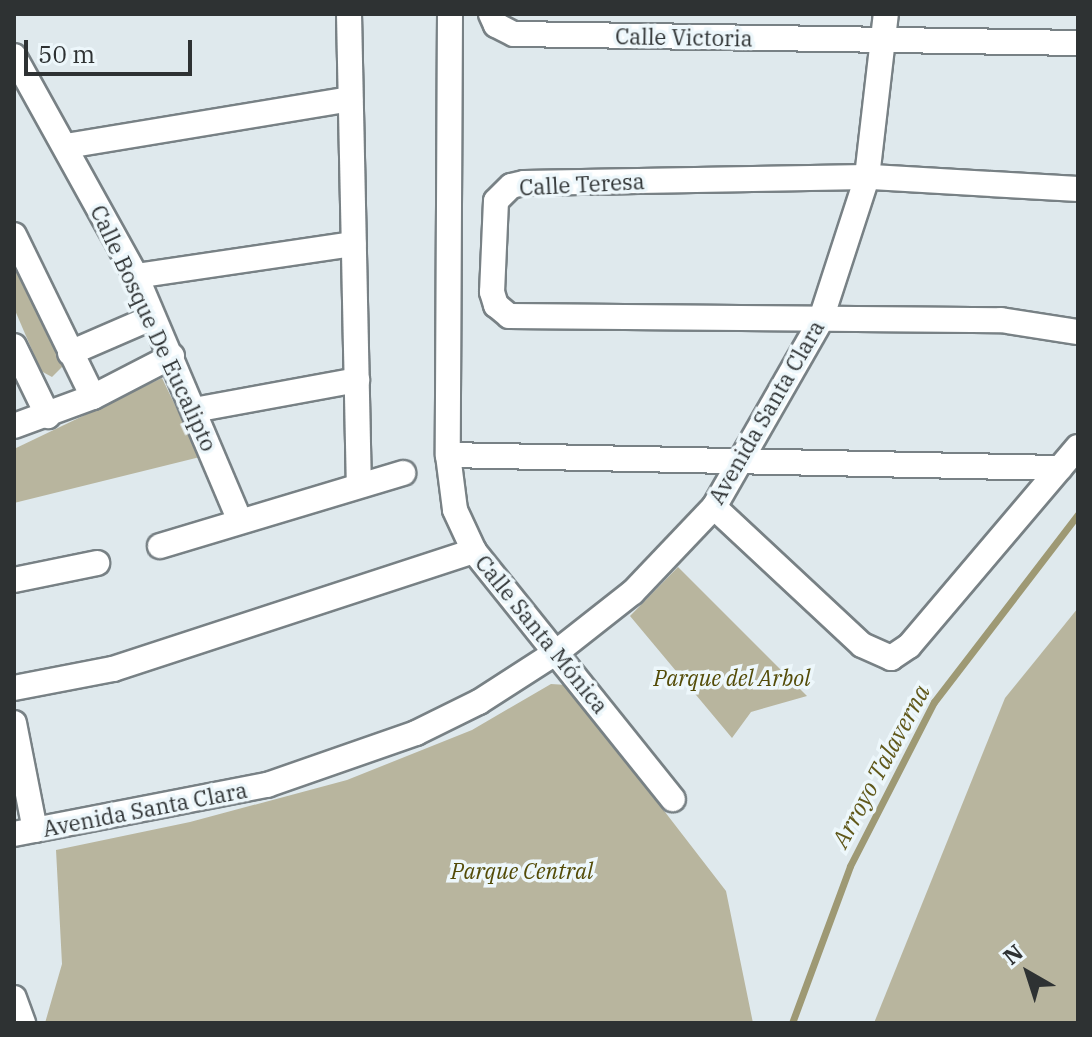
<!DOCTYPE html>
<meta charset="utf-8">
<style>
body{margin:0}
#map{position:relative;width:1092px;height:1037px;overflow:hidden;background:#dfe9ed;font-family:"IBM Plex Serif",serif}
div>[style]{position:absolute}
.green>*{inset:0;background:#b8b59e}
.stream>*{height:7px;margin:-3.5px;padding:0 3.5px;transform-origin:3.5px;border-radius:3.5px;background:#9e9974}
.roads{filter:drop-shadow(2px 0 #788185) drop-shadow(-2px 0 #788185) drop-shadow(0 2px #788185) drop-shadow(0 -2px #788185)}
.minor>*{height:24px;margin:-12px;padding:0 12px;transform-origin:12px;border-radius:12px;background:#fff}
span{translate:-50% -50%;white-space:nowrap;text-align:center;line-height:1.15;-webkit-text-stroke:7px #edf7fb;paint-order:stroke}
.street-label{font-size:22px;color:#2e3233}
.park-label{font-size:22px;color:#534b07;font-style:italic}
.water-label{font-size:24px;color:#60581a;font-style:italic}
.frame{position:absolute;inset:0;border:16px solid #2e3233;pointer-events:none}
.north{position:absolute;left:988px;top:933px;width:80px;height:80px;-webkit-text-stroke:6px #edf7fb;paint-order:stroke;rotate:321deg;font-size:22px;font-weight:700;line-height:32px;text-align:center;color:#2e3233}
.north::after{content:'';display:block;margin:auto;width:28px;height:36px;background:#2e3233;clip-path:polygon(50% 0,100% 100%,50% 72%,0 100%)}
.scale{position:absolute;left:24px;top:40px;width:168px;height:36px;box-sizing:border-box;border:4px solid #2e3233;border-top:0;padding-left:10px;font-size:24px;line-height:28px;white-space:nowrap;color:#2e3233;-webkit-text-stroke:6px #edf7fb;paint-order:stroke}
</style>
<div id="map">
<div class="green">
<i style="clip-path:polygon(14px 259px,65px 364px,52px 377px,41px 371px,14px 308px)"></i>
<i style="clip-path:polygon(162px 378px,200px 457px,14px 503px,14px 449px)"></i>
<i style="clip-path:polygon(678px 567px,807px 696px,751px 712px,732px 738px,630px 616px)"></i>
<i style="clip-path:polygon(1078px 608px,1078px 1023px,874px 1023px,1005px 698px)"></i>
<i style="clip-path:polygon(551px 684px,567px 685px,726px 891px,753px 1023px,45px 1023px,62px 964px,56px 850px,190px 822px,347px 780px,472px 730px)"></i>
</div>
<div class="stream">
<i style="left:792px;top:1023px;width:167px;rotate:-69.7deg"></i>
<i style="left:850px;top:866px;width:184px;rotate:-62.9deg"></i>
<i style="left:934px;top:702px;width:237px;rotate:-52.5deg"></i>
</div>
<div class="roads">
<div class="minor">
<i style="left:349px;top:14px;width:470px;rotate:88.8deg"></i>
<i style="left:450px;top:14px;width:441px;rotate:90.3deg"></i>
<i style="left:448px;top:455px;width:55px;rotate:82.7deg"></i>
<i style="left:455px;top:510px;width:45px;rotate:65.1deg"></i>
<i style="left:474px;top:551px;width:318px;rotate:51.3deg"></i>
<i style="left:491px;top:14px;width:12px;rotate:66deg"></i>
<i style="left:496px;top:25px;width:20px;rotate:27deg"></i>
<i style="left:514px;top:34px;width:564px;rotate:0.91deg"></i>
<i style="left:14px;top:56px;width:252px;rotate:61deg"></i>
<i style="left:136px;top:276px;width:266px;rotate:67deg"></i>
<i style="left:67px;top:146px;width:287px;rotate:-9.4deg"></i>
<i style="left:1078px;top:189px;width:211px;rotate:-176.7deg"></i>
<i style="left:867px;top:177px;width:343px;rotate:179deg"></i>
<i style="left:524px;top:183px;width:13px;rotate:167deg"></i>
<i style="left:511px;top:186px;width:21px;rotate:135deg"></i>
<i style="left:496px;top:201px;width:91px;rotate:92.5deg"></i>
<i style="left:492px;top:292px;width:14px;rotate:73deg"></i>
<i style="left:496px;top:305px;width:17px;rotate:40deg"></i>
<i style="left:509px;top:316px;width:492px;rotate:0.5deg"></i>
<i style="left:1001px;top:320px;width:78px;rotate:8.9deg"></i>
<i style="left:14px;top:235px;width:180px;rotate:64deg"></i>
<i style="left:136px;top:276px;width:220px;rotate:-8.4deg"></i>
<i style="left:14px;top:346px;width:78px;rotate:64.1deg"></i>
<i style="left:70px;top:353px;width:90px;rotate:-23.4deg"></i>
<i style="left:194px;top:410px;width:166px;rotate:-10.4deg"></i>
<i style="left:14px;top:426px;width:84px;rotate:-20.2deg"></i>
<i style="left:93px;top:397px;width:89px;rotate:-27.4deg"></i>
<i style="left:448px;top:455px;width:612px;rotate:1.22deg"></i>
<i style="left:714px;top:507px;width:202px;rotate:43deg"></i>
<i style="left:862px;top:645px;width:32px;rotate:24deg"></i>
<i style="left:891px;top:658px;width:22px;rotate:-34deg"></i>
<i style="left:909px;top:646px;width:261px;rotate:-49.7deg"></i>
<i style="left:160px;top:546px;width:254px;rotate:-16.7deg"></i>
<i style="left:14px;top:580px;width:85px;rotate:-11.6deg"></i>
<i style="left:14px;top:688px;width:101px;rotate:-10.9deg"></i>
<i style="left:113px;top:669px;width:380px;rotate:-18.1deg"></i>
<i style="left:14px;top:723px;width:109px;rotate:78.9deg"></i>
<i style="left:14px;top:834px;width:258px;rotate:-11deg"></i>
<i style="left:267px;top:785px;width:158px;rotate:-19.2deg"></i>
<i style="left:416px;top:733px;width:70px;rotate:-26.2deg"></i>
<i style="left:479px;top:702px;width:94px;rotate:-32.8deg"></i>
<i style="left:558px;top:651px;width:95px;rotate:-38.2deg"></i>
<i style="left:633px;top:592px;width:117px;rotate:-46.4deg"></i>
<i style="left:714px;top:507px;width:213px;rotate:-60.2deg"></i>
<i style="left:820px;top:322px;width:152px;rotate:-72deg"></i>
<i style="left:867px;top:177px;width:164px;rotate:-83.4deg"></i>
<i style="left:14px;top:998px;width:27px;rotate:70deg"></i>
</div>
</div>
<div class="street-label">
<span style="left:684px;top:37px;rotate:1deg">Calle Victoria</span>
<span style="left:582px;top:184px;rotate:-3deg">Calle Teresa</span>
<span style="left:154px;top:328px;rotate:65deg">Calle Bosque De Eucalipto</span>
<span style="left:766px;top:412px;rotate:-60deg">Avenida Santa Clara</span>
<span style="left:542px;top:634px;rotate:51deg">Calle Santa Mónica</span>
<span style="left:145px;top:809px;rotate:-11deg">Avenida Santa Clara</span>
</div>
<div class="park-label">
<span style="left:732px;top:678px">Parque del Arbol</span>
<span style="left:522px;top:871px">Parque Central</span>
</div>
<div class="water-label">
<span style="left:881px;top:766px;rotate:-62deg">Arroyo Talaverna</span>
</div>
<div class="frame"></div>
<div class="north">N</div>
<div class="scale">50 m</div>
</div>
